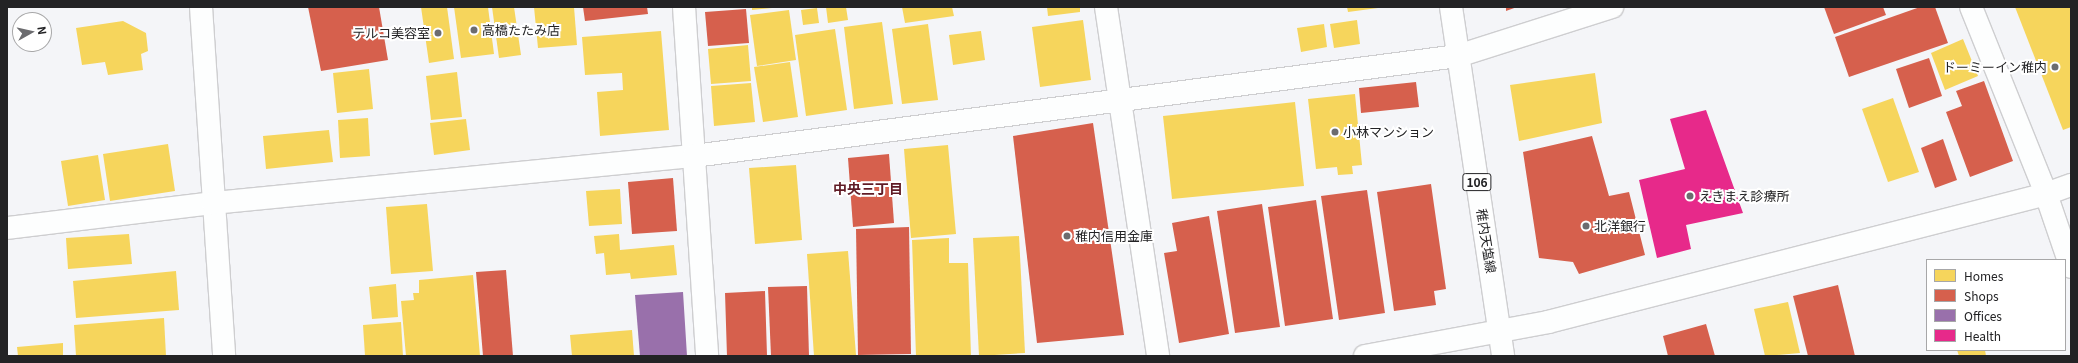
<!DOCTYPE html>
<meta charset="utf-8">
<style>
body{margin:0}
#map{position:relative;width:2078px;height:363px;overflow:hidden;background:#f4f5f8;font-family:Georgia,"Noto Sans JP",serif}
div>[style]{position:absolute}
.homes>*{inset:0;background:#f6d55c}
.shops>*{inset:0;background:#d6604d}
.offices>*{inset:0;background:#9970ab}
.health>*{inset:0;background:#e7298a}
.roads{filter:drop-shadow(1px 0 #ceced0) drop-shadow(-1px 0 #ceced0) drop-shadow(0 1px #ceced0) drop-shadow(0 -1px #ceced0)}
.minor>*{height:22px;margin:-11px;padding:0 11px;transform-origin:11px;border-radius:11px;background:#fdfefe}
.major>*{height:22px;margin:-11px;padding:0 11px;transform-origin:11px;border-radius:11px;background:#fdfefe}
.dots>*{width:11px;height:11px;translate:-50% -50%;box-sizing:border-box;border:2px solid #fff;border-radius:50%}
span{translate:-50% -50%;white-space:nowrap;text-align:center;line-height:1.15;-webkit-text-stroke:4px #fff;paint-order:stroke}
.shield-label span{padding:1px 3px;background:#fff;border:1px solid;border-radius:3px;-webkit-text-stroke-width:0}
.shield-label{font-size:12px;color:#232325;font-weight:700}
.poi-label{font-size:13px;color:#232325}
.left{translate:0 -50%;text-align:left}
.right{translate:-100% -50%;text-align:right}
.street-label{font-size:13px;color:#232325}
.neighbourhood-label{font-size:14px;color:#601b25;font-weight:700}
.frame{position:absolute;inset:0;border:8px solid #232325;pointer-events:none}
.legend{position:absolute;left:1926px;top:259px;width:140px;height:92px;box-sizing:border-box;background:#fff;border:1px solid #a7a7a8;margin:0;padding:5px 7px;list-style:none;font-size:12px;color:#232325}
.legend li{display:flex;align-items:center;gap:8px;height:20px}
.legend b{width:20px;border:1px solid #a7a7a8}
.north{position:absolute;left:12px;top:12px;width:40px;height:40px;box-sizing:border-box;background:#fff;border:1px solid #a7a7a8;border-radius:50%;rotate:82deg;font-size:11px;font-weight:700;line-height:16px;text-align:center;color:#232325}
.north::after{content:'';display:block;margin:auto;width:14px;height:18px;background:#6c6c6f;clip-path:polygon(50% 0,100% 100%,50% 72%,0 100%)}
</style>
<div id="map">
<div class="homes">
<i style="clip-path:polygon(421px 7px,447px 7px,454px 59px,429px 63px)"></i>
<i style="clip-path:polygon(454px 7px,488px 7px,494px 54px,461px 58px)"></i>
<i style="clip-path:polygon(492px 7px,514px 7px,521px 55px,499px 58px)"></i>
<i style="clip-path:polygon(534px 7px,574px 7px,577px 45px,538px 48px)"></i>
<i style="clip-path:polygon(752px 7px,772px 7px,772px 8px,752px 10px)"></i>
<i style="clip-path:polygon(826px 7px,846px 7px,848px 20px,828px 23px)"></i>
<i style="clip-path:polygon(902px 7px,952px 7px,954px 16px,905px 23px)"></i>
<i style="clip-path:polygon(1047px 7px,1080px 7px,1080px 12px,1048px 16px)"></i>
<i style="clip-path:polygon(1347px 7px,1378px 7px,1378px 8px,1348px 12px)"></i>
<i style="clip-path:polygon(2015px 7px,2071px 7px,2071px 127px,2063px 130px)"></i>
<i style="clip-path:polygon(817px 8px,819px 23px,803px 25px,801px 10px)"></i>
<i style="clip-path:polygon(789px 10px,796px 60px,757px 66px,750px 15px)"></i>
<i style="clip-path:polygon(1083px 20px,1091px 80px,1040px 87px,1032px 27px)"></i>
<i style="clip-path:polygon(1357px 20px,1360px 44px,1334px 48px,1330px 24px)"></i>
<i style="clip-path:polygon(123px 21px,146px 33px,148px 51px,141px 54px,143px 70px,108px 75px,105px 62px,82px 65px,76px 28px)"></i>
<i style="clip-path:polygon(882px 22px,893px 104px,854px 109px,844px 27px)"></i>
<i style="clip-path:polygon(928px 24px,938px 100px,902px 104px,892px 29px)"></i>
<i style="clip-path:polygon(1324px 24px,1327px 47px,1301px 52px,1297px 28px)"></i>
<i style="clip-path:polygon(835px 29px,847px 110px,806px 116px,795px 35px)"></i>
<i style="clip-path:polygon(661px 31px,669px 130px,600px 136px,597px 92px,623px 90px,622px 73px,585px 75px,582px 37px)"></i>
<i style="clip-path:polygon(981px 31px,985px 60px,953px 65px,949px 35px)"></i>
<i style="clip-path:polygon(1963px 39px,1978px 76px,1945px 90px,1931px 53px)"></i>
<i style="clip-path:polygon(748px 45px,751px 81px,711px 84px,708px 49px)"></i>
<i style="clip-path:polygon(790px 62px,798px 117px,763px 122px,754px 67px)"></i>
<i style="clip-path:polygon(369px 69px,373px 109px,337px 113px,333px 73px)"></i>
<i style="clip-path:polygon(457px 72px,462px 117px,431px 120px,426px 76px)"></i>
<i style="clip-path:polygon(1595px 73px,1602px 123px,1519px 141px,1510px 85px)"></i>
<i style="clip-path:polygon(751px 83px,755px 122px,714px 126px,711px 86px)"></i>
<i style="clip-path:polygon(1355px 94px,1362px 165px,1352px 166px,1353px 174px,1338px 175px,1337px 167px,1316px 169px,1308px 99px)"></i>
<i style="clip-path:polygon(1893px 98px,1919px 172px,1888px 182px,1862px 109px)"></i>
<i style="clip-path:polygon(1295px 102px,1304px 186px,1172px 199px,1163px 116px)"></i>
<i style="clip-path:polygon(368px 118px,370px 156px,340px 158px,338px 120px)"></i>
<i style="clip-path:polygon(466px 119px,470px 150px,434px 155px,430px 123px)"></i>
<i style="clip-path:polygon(329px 130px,333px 162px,266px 169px,263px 136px)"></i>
<i style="clip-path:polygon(168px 144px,175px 191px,110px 201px,103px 154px)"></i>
<i style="clip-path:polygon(948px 145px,956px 234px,911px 238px,904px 149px)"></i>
<i style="clip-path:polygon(98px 155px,105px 200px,68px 206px,61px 161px)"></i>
<i style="clip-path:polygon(796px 165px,802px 240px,755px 244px,749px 168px)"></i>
<i style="clip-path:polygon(620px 189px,622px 224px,589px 226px,586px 191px)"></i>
<i style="clip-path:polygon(427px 204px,433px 271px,391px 274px,386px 207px)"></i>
<i style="clip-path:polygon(129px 234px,132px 264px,68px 269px,66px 238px)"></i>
<i style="clip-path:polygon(619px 234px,620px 250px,674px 245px,677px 275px,631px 279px,630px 273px,606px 275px,604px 253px,596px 254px,594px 236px)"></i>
<i style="clip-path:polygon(1019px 236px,1025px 353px,979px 356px,973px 238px)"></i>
<i style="clip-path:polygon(949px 238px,949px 263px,968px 263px,971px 356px,916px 356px,912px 240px)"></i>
<i style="clip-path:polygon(848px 251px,856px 355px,814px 356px,807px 254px)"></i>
<i style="clip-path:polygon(176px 271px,179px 310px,76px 318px,73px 281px)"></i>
<i style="clip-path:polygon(473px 275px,480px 356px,406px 356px,401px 301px,414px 300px,413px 293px,419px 293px,419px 280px)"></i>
<i style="clip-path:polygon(396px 284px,398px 317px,372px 319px,369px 287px)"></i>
<i style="clip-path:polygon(1788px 302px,1800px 353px,1765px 356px,1754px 309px)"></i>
<i style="clip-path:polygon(164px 318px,166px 356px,76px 356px,74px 325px)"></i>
<i style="clip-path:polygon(401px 322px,403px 356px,365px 356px,363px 325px)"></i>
<i style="clip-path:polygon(632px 330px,634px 356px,572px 356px,570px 335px)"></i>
<i style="clip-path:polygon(63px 343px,63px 356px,18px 356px,17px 347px)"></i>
<i style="clip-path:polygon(1957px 350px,1985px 350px,1986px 356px,1959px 356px)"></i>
</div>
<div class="shops">
<i style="clip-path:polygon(308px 7px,379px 7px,388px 60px,321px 71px)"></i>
<i style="clip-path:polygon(583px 7px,647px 7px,648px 14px,585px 21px)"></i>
<i style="clip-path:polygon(1506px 7px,1517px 7px,1506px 11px)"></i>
<i style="clip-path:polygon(1824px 7px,1883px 7px,1886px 15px,1834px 34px)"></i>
<i style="clip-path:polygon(1920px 7px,1935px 7px,1948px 43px,1849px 77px,1835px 37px)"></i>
<i style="clip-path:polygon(746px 9px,749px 43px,708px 46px,705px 12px)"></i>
<i style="clip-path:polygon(1929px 58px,1942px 96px,1909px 108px,1896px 69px)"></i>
<i style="clip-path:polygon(1984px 81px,2013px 161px,1970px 177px,1946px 112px,1962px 106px,1956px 91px)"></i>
<i style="clip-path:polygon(1416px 82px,1419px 107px,1361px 113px,1359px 88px)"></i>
<i style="clip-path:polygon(1093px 123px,1124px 335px,1037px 343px,1013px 136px)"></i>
<i style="clip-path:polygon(1592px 136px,1609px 196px,1629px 192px,1645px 255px,1579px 274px,1573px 262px,1539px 258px,1523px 152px)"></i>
<i style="clip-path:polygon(1943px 139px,1957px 180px,1935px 188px,1921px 148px)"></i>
<i style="clip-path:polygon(889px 154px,894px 223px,853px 227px,848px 158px)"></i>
<i style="clip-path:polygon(673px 178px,677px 231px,632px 234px,628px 182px)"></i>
<i style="clip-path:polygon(1431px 184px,1446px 289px,1434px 291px,1436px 305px,1394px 311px,1377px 192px)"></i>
<i style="clip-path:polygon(1367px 190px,1385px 313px,1339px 320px,1321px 196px)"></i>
<i style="clip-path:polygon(1316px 200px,1333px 319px,1285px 326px,1268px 207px)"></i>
<i style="clip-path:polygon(1262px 204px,1280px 327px,1235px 333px,1217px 211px)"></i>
<i style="clip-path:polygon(1209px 216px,1229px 334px,1179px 343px,1164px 253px,1177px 251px,1172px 223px)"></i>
<i style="clip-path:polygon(909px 227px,911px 354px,858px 355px,856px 229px)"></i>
<i style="clip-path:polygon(506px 270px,513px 356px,483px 356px,476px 272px)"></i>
<i style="clip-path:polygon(1838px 285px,1855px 356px,1808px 356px,1793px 296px)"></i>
<i style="clip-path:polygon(807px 286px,809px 356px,771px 356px,768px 287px)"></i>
<i style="clip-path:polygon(765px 291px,767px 356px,727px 356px,725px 293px)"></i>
<i style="clip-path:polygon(1706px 324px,1715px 356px,1668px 356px,1663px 336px)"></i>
</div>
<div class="offices">
<i style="clip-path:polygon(683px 292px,687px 356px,640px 356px,635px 295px)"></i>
</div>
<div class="health">
<i style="clip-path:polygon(1706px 110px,1743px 213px,1686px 225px,1691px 249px,1657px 258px,1639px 180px,1685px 169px,1670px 119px)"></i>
</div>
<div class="roads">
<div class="minor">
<i style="left:201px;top:7px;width:350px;rotate:86.2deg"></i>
<i style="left:684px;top:7px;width:350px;rotate:86.2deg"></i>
<i style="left:1106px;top:7px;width:353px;rotate:81.5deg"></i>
<i style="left:1971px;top:7px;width:201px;rotate:68.1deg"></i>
<i style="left:2046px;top:194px;width:77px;rotate:71.1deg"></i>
<i style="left:7px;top:228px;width:208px;rotate:-6.9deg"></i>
<i style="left:213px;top:203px;width:483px;rotate:-5.6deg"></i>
<i style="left:694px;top:156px;width:771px;rotate:-7.46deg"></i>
<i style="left:1458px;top:56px;width:162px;rotate:-17.7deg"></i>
<i style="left:1365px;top:356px;width:186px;rotate:-10.5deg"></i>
<i style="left:1548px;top:322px;width:514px;rotate:-14.41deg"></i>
<i style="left:2046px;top:194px;width:27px;rotate:-20deg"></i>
</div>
<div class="major">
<i style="left:1451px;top:7px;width:353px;rotate:81.5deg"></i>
</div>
</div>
<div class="dots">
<i style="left:474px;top:30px;background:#6c6c6f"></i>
<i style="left:438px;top:33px;background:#6c6c6f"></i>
<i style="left:2055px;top:67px;background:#6c6c6f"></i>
<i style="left:1335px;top:132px;background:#6c6c6f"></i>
<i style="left:1690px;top:196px;background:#6c6c6f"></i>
<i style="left:1586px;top:226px;background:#6c6c6f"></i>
<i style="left:1067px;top:236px;background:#6c6c6f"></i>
</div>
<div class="shield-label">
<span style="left:1477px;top:182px">106</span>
</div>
<div class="poi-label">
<span class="left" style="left:482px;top:30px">高橋たたみ店</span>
<span class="right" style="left:430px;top:33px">テルコ美容室</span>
<span class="right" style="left:2047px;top:67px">ドーミーイン稚内</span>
<span class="left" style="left:1343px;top:132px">小林マンション</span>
<span class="left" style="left:1699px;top:196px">えきまえ診療所</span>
<span class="left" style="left:1594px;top:226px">北洋銀行</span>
<span class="left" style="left:1075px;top:236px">稚内信用金庫</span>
</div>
<div class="street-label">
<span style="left:1486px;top:241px;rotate:81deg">稚内天塩線</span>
</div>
<div class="neighbourhood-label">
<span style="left:868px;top:188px">中央三丁目</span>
</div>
<div class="frame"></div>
<ul class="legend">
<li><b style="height:11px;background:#f6d55c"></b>Homes</li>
<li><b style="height:11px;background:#d6604d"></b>Shops</li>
<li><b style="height:11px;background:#9970ab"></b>Offices</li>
<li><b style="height:11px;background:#e7298a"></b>Health</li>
</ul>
<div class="north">N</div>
</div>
